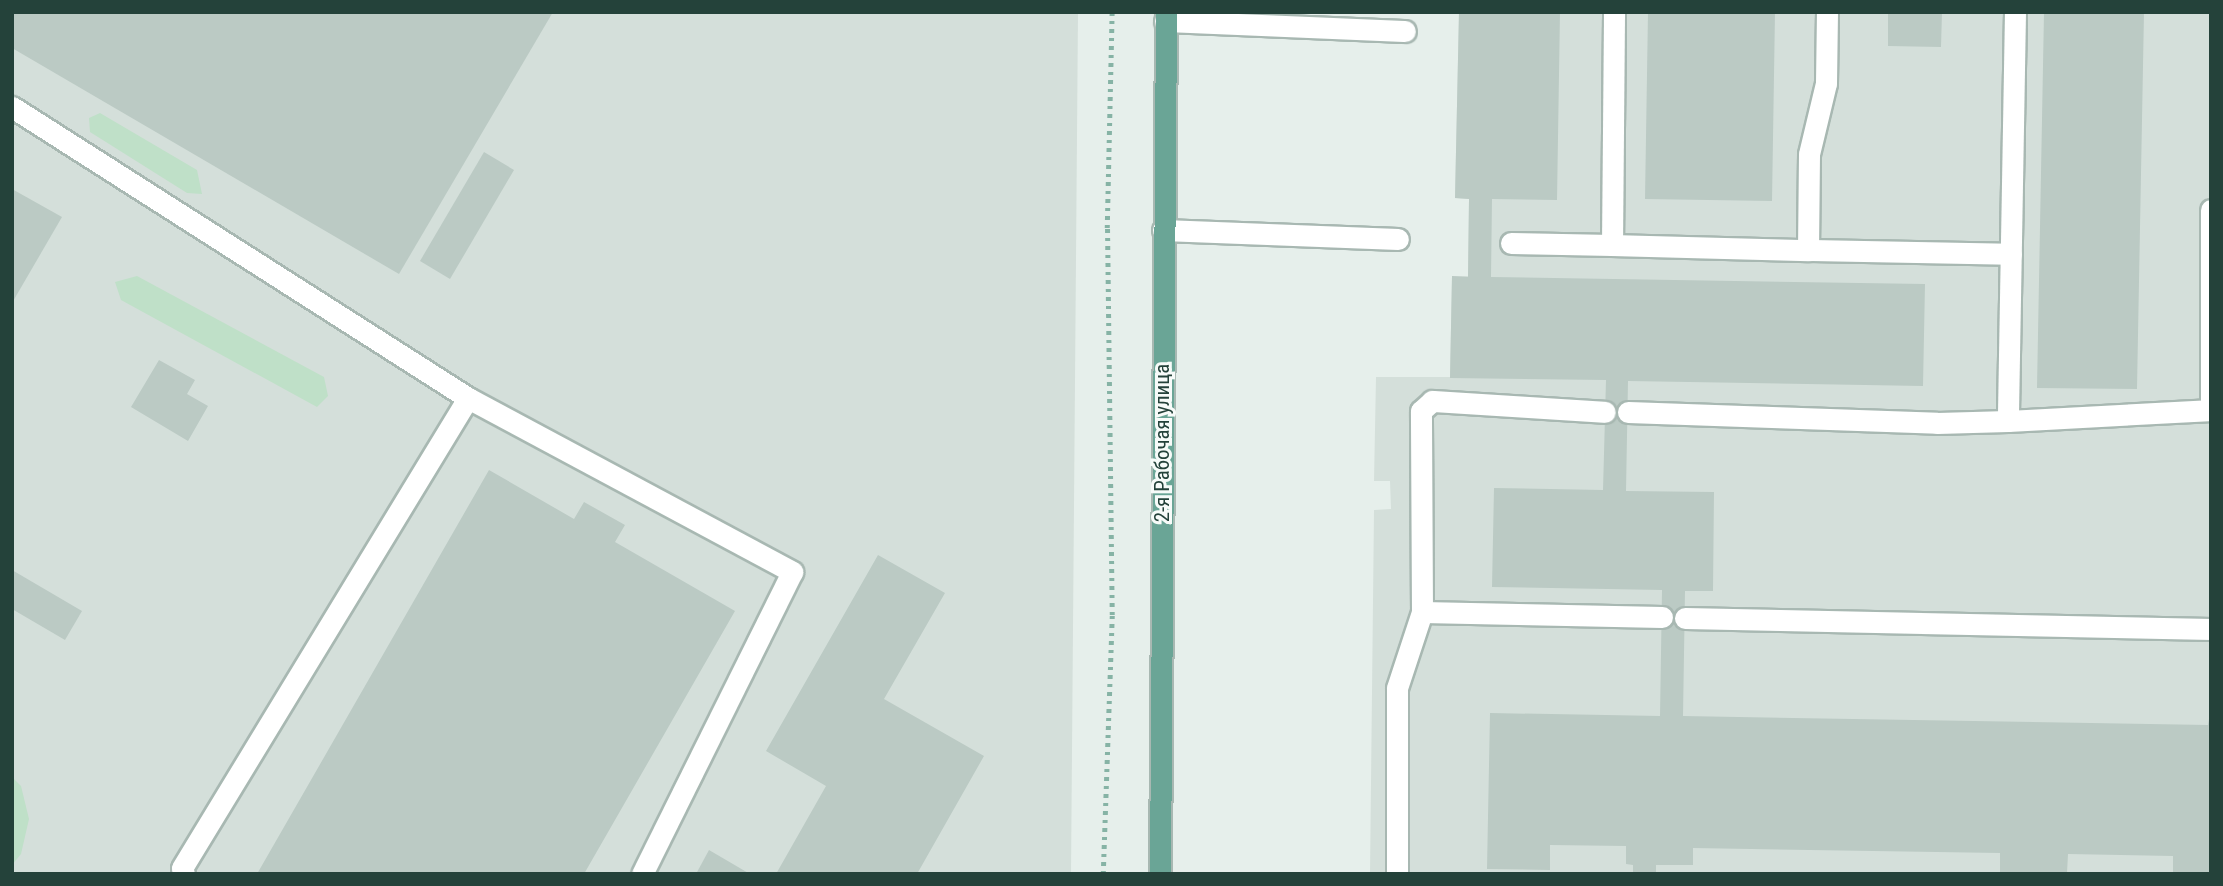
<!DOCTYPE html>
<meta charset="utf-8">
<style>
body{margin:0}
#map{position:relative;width:2223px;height:886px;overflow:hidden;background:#e6efeb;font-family:"Roboto Condensed",sans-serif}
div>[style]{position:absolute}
.built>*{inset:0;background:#d4dfda}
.green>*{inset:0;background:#bfe0c8}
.building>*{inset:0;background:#bbcac4}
.path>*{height:4.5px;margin-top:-2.25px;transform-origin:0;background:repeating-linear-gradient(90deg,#86b3a5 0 3.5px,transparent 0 8.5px)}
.roads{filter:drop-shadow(2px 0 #a8b8b2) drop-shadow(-2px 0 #a8b8b2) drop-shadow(0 2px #a8b8b2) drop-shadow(0 -2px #a8b8b2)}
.minor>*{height:21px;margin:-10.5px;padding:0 10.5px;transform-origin:10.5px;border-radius:10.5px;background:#fff}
.major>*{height:21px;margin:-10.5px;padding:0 10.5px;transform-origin:10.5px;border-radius:10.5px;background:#6aa596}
span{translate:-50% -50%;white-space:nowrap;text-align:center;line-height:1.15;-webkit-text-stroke:6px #f7fbf9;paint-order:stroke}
.street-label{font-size:21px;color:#24423a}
.frame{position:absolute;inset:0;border:14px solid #24423a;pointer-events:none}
</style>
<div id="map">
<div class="built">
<i style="clip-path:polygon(12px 12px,1078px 12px,1071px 874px,12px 874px)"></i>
<i style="clip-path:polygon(1459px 12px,2211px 12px,2211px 874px,1370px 874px,1374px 510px,1391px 509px,1390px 481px,1374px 481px,1376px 377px,1450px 377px,1452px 276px,1468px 276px,1469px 199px,1455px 198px)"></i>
</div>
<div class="green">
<i style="clip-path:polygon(100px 113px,197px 170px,202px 194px,187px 193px,90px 132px,89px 118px)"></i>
<i style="clip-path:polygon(137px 276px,324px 377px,328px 396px,317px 407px,121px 300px,115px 282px)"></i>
<i style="clip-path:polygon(12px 777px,21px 786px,29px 819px,21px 854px,12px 865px)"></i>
</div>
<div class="building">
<i style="clip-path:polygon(12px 12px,553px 12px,399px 274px,12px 48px)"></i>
<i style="clip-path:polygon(1459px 12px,1560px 12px,1557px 200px,1492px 199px,1491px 277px,1925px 284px,1923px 386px,1628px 381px,1626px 491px,1714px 492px,1713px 591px,1685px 591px,1683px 716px,2208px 725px,2211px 707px,2211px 874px,2173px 874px,2173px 856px,2068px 854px,2067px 873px,2022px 874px,2000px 872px,2000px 853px,1693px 848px,1693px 865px,1656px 865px,1656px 874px,1633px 874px,1633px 865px,1626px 864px,1626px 846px,1550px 845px,1550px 870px,1487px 869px,1490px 713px,1660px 716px,1662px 590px,1492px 587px,1494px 488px,1603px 490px,1606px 380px,1450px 378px,1452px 276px,1468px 277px,1469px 199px,1455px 198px)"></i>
<i style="clip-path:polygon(1648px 12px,1775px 12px,1772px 201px,1645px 199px)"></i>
<i style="clip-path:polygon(1888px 12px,1942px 12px,1941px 47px,1888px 46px)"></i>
<i style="clip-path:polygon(2044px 12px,2144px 12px,2137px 389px,2037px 388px)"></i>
<i style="clip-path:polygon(484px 152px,514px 170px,450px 279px,420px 261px)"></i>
<i style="clip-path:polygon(12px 189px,62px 217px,12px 303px)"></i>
<i style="clip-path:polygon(159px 360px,195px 380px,187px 394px,208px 406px,188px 441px,131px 407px)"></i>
<i style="clip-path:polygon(489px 470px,574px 519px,584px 502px,625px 525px,615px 542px,735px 611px,584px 874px,257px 874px)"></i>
<i style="clip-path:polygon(878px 555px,945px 593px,884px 699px,984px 756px,917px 874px,776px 874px,826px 786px,766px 751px)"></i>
<i style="clip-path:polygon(12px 570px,82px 611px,65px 640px,12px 609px)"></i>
<i style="clip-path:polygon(709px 850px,750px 874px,696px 874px)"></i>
</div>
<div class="path">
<i style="left:1103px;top:874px;width:259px;rotate:-88deg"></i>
<i style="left:1112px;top:615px;width:387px;rotate:-90.7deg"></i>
<i style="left:1107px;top:228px;width:216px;rotate:-88.7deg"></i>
</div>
<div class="roads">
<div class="minor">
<i style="left:2015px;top:12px;width:409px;rotate:91deg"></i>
<i style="left:2008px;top:421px;width:200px;rotate:-3.1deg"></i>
<i style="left:1165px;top:21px;width:240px;rotate:2.4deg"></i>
<i style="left:12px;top:107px;width:541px;rotate:32.54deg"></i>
<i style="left:468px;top:398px;width:368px;rotate:28.2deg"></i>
<i style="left:792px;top:572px;width:337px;rotate:116.4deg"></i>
<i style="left:2211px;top:210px;width:200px;rotate:90deg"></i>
<i style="left:1163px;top:230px;width:235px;rotate:2.2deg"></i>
<i style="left:1511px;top:243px;width:101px;rotate:1.1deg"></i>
<i style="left:1612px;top:245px;width:233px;rotate:-89.5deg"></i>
<i style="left:1612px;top:245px;width:196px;rotate:1.5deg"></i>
<i style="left:1808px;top:250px;width:96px;rotate:-89.4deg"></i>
<i style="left:1809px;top:154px;width:73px;rotate:-76.5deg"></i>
<i style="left:1826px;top:83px;width:71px;rotate:-89.2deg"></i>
<i style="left:1808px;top:250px;width:203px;rotate:1.1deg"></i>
<i style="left:1628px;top:412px;width:309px;rotate:2deg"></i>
<i style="left:1937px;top:423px;width:71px;rotate:-1.6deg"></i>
<i style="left:1422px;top:612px;width:240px;rotate:1.2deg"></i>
<i style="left:1685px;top:618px;width:526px;rotate:1.2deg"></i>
<i style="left:184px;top:874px;width:6px;rotate:-108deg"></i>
<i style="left:182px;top:868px;width:550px;rotate:-58.68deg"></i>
<i style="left:1397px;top:874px;width:186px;rotate:-90deg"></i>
<i style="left:1397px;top:688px;width:80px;rotate:-71.8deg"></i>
<i style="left:1422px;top:612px;width:201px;rotate:-90.3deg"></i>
<i style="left:1421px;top:411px;width:15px;rotate:-42deg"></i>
<i style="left:1432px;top:401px;width:173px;rotate:3.6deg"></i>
</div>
<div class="major">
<i style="left:1160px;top:874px;width:862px;rotate:-89.6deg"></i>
</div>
</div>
<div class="street-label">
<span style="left:1162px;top:443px;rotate:-90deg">2-я Рабочая улица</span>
</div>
<div class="frame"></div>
</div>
